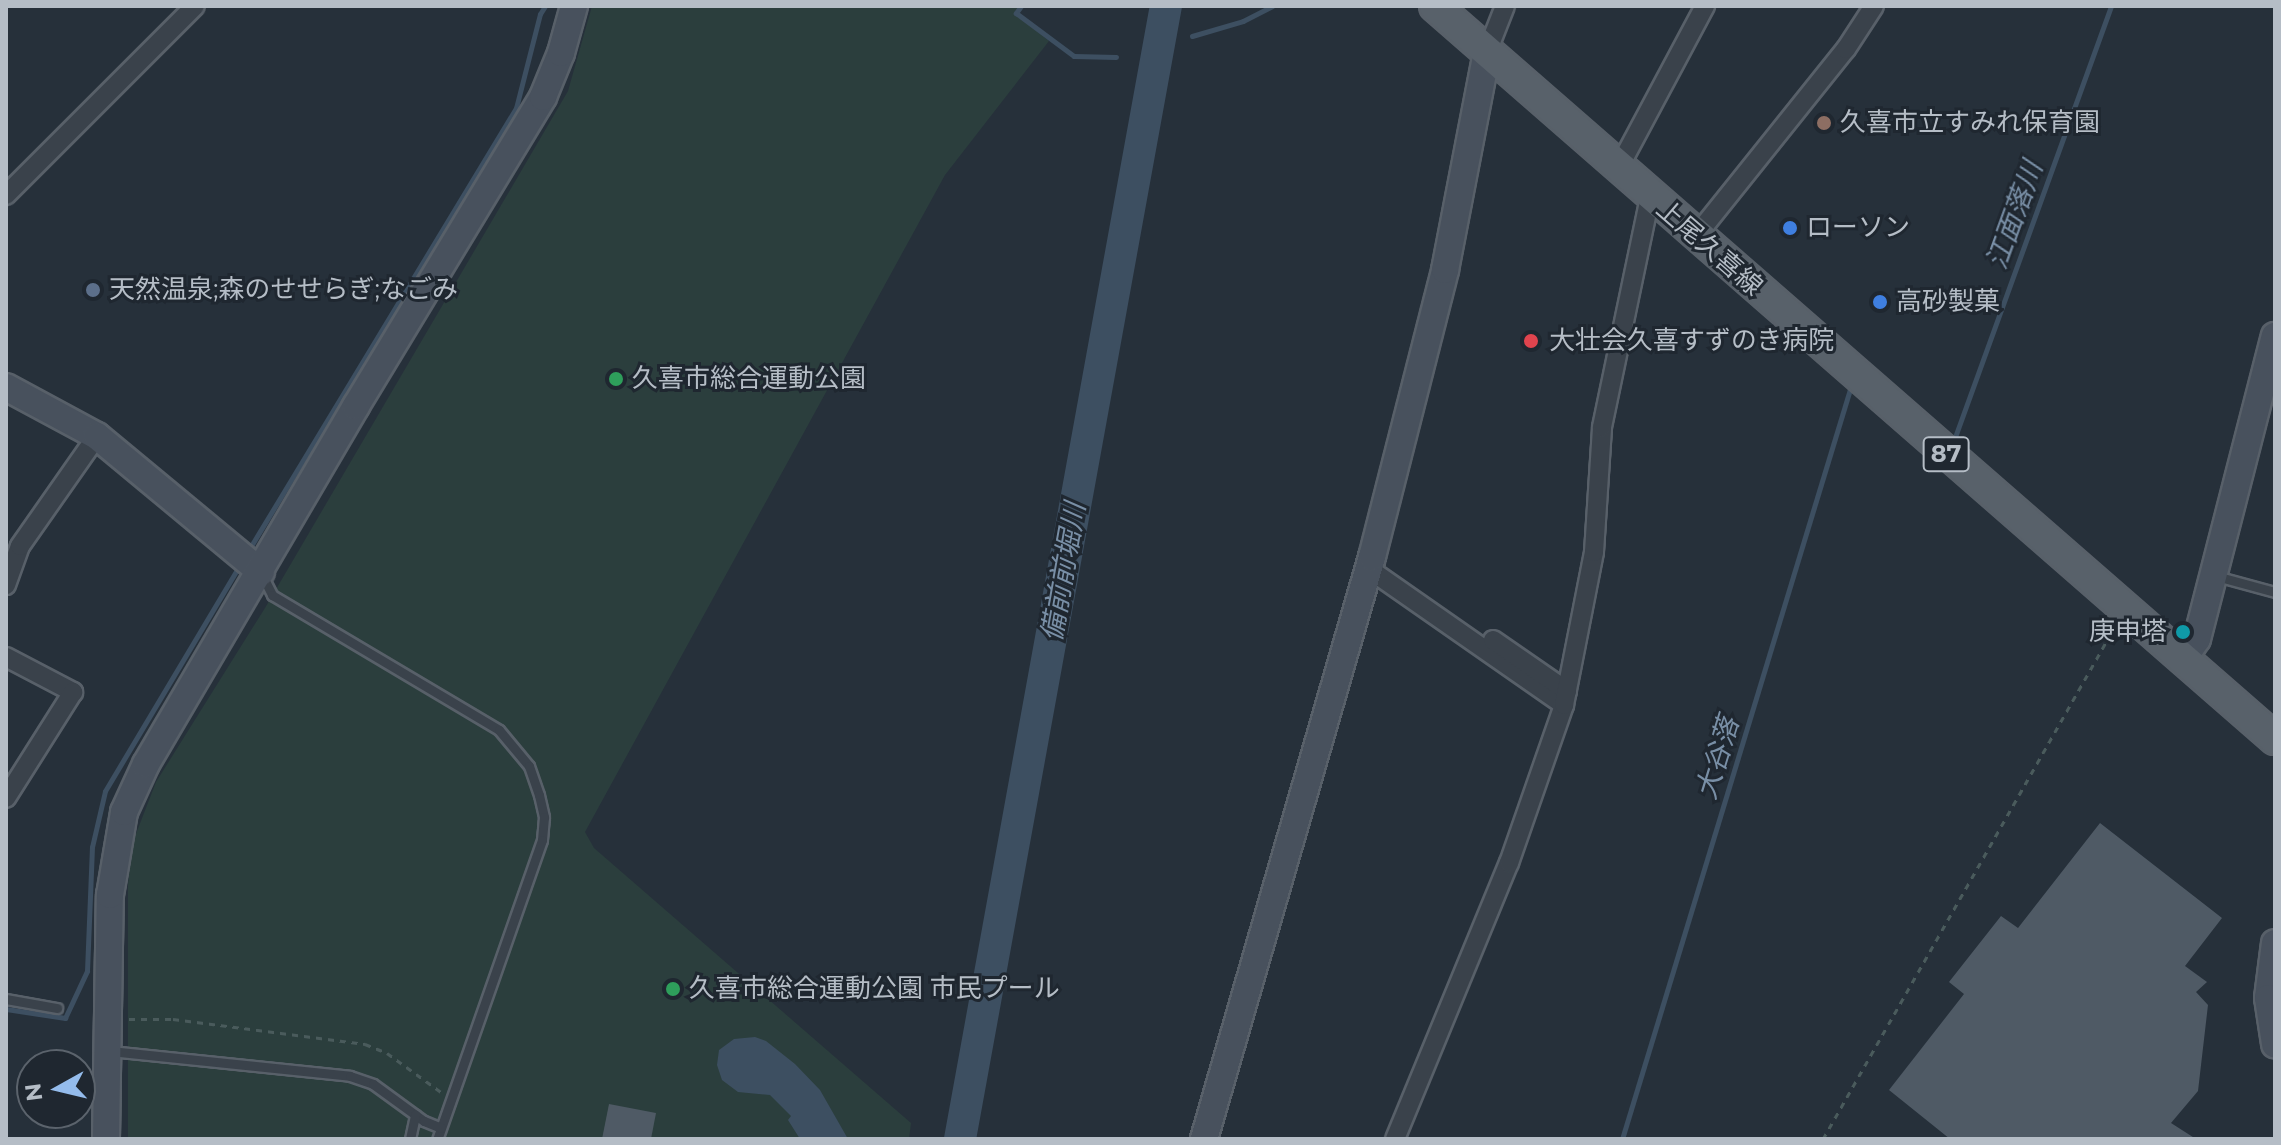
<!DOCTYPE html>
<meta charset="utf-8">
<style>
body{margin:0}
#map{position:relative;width:2281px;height:1145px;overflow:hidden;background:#26303a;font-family:Montserrat,"Noto Sans JP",sans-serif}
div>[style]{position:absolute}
.green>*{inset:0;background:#2b3e3d}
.water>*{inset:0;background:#3d4f61}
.stream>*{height:5px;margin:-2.5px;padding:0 2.5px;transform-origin:2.5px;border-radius:2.5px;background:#3d4f61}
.river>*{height:32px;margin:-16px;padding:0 16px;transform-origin:16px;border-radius:16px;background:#3d4f61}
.building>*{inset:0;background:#4f5a65}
.path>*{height:3px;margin-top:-1.5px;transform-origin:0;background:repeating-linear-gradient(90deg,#4a5b5c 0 6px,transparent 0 12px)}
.roads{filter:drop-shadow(2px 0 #586069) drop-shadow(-2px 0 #586069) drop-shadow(0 2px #586069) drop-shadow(0 -2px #586069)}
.lane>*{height:9px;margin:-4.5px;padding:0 4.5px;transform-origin:4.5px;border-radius:4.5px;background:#3a424b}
.street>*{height:18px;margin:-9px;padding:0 9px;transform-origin:9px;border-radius:9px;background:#3a424b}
.secondary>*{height:26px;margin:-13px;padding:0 13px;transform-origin:13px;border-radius:13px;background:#48515d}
.primary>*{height:30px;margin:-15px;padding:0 15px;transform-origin:15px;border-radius:15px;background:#58616a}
.dots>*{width:22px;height:22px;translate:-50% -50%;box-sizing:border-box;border:4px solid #1f2730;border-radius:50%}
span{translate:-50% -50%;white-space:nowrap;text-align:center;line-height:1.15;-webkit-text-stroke:6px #1f2730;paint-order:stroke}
.shield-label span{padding:2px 6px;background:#1f2730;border:2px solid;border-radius:6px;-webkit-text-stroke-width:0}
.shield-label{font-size:24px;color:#b5bdc6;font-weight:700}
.poi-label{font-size:26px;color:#b5bdc6}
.left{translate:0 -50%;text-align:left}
.right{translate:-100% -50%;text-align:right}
.street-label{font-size:26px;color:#b5bdc6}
.water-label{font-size:28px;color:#798fa6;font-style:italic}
.frame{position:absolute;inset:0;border:8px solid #b5bdc6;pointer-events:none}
.north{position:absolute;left:16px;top:1049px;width:80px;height:80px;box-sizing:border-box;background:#1f2730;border:2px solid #5b636c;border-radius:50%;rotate:262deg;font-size:22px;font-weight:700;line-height:32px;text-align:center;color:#b5bdc6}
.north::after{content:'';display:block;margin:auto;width:28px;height:36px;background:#94bcec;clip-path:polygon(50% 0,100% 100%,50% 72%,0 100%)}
</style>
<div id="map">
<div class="green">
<i style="clip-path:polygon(592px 6px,1021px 6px,1016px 13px,1049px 41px,945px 175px,585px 832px,594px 848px,911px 1123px,909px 1139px,128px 1139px,128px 885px,132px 844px,156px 782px,265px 608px,568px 91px)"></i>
</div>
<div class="water">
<i style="clip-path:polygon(755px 1037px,766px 1041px,795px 1064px,820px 1090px,848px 1139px,800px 1139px,788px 1120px,791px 1116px,770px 1095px,738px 1092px,722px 1080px,717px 1065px,719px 1050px,734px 1039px)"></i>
</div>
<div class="stream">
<i style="left:1021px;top:6px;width:9px;rotate:126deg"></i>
<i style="left:1016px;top:13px;width:72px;rotate:36.6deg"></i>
<i style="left:1074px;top:56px;width:42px;rotate:1.4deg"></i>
<i style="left:1192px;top:36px;width:53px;rotate:-16.4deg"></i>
<i style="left:1243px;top:21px;width:33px;rotate:-27deg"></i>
<i style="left:1955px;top:437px;width:458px;rotate:-70.1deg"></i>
<i style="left:248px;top:551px;width:518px;rotate:-58.83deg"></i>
<i style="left:516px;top:108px;width:97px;rotate:-75.7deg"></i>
<i style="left:540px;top:14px;width:9px;rotate:-58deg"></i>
<i style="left:6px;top:1009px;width:60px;rotate:8.7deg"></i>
<i style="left:65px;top:1018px;width:52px;rotate:-64.9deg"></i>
<i style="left:87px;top:971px;width:124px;rotate:-87.7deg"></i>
<i style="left:92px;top:847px;width:57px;rotate:-76.9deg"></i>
<i style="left:105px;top:791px;width:262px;rotate:-59.2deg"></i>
<i style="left:1622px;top:1139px;width:784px;rotate:-73.09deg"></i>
</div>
<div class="river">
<i style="left:960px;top:1139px;width:1152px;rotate:-79.7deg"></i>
</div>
<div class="building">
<i style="clip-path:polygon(2100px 823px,2222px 918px,2185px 966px,2207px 982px,2196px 992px,2208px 1005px,2198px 1091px,2171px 1123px,2196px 1139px,1950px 1139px,1889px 1090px,1964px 994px,1949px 982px,2001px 916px,2018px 928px)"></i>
<i style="clip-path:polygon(609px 1104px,656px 1113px,651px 1139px,602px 1139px)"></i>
</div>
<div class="path">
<i style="left:129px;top:1019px;width:44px"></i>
<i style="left:173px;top:1019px;width:194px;rotate:7.4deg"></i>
<i style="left:365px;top:1044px;width:24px;rotate:22deg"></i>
<i style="left:387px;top:1053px;width:67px;rotate:35.8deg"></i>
<i style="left:1823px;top:1139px;width:586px;rotate:-60.33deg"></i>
</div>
<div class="roads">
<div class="lane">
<i style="left:261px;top:573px;width:25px;rotate:63deg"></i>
<i style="left:272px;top:595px;width:264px;rotate:30.7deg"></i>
<i style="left:499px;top:730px;width:47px;rotate:50.2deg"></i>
<i style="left:529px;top:766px;width:31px;rotate:71deg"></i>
<i style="left:539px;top:795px;width:23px;rotate:77deg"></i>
<i style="left:544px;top:817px;width:23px;rotate:95deg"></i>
<i style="left:542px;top:840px;width:317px;rotate:109.3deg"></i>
<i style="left:2216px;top:576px;width:61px;rotate:15.2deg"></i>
<i style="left:6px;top:999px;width:52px;rotate:10deg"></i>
<i style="left:110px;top:1051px;width:241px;rotate:5.9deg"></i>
<i style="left:350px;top:1076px;width:24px;rotate:19deg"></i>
<i style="left:373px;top:1084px;width:63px;rotate:36deg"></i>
<i style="left:424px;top:1121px;width:18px;rotate:22deg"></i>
<i style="left:410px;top:1139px;width:25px;rotate:-78deg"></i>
</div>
<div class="street">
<i style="left:1487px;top:52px;width:49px;rotate:-68.6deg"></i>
<i style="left:1618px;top:169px;width:185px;rotate:-61.9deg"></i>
<i style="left:6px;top:195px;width:267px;rotate:-45deg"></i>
<i style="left:1696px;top:236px;width:240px;rotate:-51.3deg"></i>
<i style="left:1846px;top:49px;width:51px;rotate:-56.9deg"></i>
<i style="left:1369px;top:569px;width:238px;rotate:34.9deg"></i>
<i style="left:6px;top:585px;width:41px;rotate:-70.3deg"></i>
<i style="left:20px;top:546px;width:134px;rotate:-55deg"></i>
<i style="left:1493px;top:640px;width:90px;rotate:34.6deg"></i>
<i style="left:6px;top:657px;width:76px;rotate:27.6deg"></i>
<i style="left:73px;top:692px;width:125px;rotate:122.3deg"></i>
<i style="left:1395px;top:1139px;width:299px;rotate:-67.6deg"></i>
<i style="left:1509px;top:863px;width:167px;rotate:-70.8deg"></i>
<i style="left:1564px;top:705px;width:156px;rotate:-78.9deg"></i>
<i style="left:1594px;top:552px;width:125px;rotate:-86.3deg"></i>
<i style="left:1602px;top:427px;width:235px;rotate:-78.2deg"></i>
</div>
<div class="secondary">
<i style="left:6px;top:387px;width:103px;rotate:28.3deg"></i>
<i style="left:97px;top:436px;width:213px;rotate:39.7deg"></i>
<i style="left:2183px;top:659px;width:24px;rotate:-55deg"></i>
<i style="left:2197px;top:639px;width:313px;rotate:-75.6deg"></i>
<i style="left:2275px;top:943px;width:55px;rotate:97.3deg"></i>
<i style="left:2268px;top:998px;width:47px;rotate:81.3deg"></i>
<i style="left:106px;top:1139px;width:244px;rotate:-89.1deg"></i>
<i style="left:110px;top:895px;width:84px;rotate:-80.4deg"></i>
<i style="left:124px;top:812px;width:53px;rotate:-65.4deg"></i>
<i style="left:146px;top:764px;width:415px;rotate:-59.6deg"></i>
<i style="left:356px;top:406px;width:361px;rotate:-58.8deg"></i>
<i style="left:543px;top:97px;width:48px;rotate:-67.8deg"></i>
<i style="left:561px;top:53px;width:49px;rotate:-74.5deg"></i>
<i style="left:1204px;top:1139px;width:606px;rotate:-73.9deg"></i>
<i style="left:1372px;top:557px;width:296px;rotate:-75.7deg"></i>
<i style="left:1445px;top:270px;width:222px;rotate:-79.1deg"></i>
</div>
<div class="primary">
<i style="left:1435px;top:6px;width:1115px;rotate:41.11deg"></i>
</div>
</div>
<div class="dots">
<i style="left:1824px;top:123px;background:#8d6e63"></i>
<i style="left:1790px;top:228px;background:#3f7fe0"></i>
<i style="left:93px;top:290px;background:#5c6f8a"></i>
<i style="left:1880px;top:302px;background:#3f7fe0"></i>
<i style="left:1531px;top:341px;background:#e0444e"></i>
<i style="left:616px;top:379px;background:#2e9e5b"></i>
<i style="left:2183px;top:632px;background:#0f9aa8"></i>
<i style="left:673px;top:989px;background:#2e9e5b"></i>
</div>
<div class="shield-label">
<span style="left:1946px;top:454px">87</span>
</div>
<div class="poi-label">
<span class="left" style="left:1840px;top:123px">久喜市立すみれ保育園</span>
<span class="left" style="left:1806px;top:228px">ローソン</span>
<span class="left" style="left:109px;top:290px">天然温泉;森のせせらぎ;なごみ</span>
<span class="left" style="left:1896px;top:302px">高砂製菓</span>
<span class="left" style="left:1549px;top:341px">大壮会久喜すずのき病院</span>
<span class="left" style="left:632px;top:379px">久喜市総合運動公園</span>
<span class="right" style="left:2167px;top:632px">庚申塔</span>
<span class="left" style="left:689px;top:989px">久喜市総合運動公園 市民プール</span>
</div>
<div class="street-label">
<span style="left:1709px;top:248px;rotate:41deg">上尾久喜線</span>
</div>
<div class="water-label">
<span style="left:2014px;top:215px;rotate:-70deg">江面落川</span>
<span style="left:1063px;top:572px;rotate:-80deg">備前前堀川</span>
<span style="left:1717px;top:758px;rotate:-73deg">大谷落</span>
</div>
<div class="frame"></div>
<div class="north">N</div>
</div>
